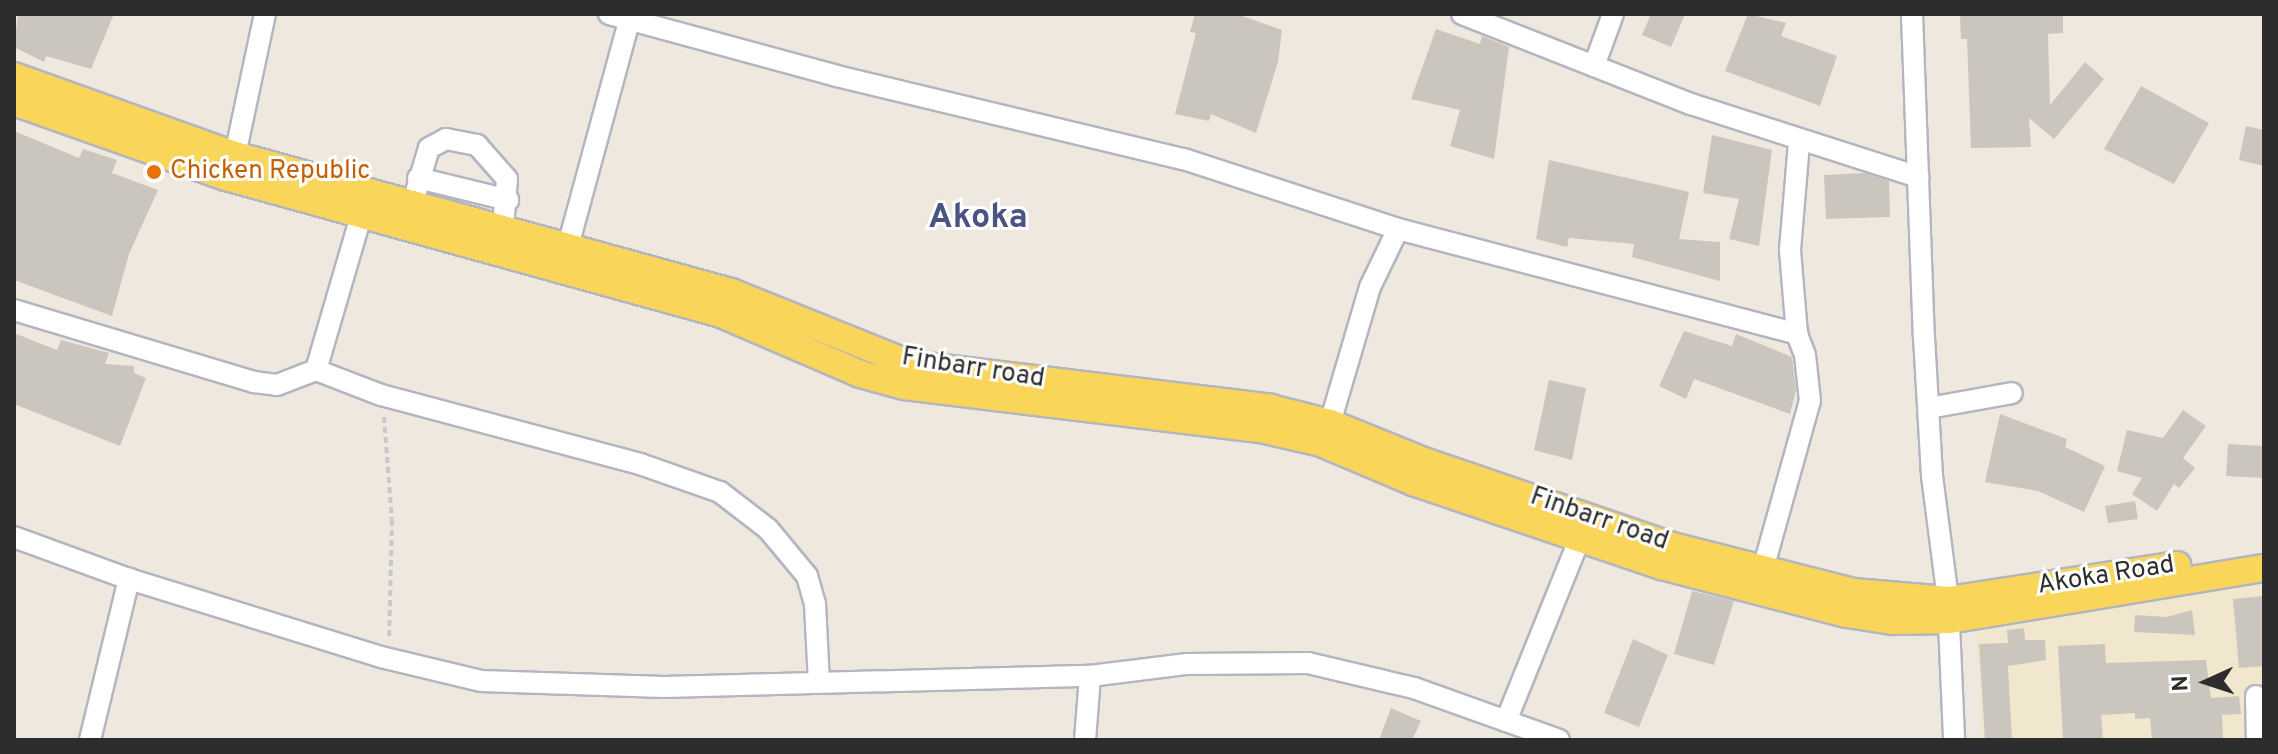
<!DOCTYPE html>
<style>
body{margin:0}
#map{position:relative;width:2278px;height:754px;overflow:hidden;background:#efe8df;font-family:Overpass,sans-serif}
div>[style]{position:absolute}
.education>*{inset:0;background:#f1e6ce}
.building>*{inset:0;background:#cbc6bd}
.path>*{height:4px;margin-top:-2px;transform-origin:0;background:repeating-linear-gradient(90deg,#c8c8c8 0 6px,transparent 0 10px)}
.roads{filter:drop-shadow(2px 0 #b3b5c1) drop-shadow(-2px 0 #b3b5c1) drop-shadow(0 2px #b3b5c1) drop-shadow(0 -2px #b3b5c1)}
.minor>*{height:20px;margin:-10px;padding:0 10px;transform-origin:10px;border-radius:10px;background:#fff}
.major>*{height:26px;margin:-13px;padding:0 13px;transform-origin:13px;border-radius:13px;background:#f9d55a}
.dots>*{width:22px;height:22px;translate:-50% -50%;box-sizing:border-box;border:4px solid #fff;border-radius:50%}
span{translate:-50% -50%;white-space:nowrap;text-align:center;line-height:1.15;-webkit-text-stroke:6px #fff;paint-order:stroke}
.food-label{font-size:26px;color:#c56008}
.left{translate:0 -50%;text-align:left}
.street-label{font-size:26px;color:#2d2d2d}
.district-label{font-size:34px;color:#4a5381;font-weight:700}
.frame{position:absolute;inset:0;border:16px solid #2d2d2d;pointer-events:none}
.north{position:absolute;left:2166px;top:642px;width:80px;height:80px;-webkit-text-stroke:6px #fff;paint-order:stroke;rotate:267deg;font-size:22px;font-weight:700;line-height:32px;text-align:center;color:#2d2d2d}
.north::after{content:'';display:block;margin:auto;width:28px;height:36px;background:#2d2d2d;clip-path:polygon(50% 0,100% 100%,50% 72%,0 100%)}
</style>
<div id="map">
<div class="education">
<i style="clip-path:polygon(2264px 579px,2264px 740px,1982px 740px,1976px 626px)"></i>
</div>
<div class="building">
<i style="clip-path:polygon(18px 14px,114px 14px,91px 69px,46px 56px,44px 62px,14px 47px)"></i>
<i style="clip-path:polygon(1195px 14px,1237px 14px,1282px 30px,1278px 62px,1256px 133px,1211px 114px,1209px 121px,1175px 114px,1196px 33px,1190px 32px)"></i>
<i style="clip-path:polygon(1651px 14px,1685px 14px,1671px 47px,1642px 35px)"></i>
<i style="clip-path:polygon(1748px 14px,1786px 23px,1781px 36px,1837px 56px,1820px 106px,1725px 71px)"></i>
<i style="clip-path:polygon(1960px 14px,2063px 14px,2063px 33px,2048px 34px,2050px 105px,2085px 62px,2104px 79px,2054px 139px,2029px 118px,2031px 147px,1971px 148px,1967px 39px,1961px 39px)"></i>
<i style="clip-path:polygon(1436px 29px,1480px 44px,1482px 36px,1509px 47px,1494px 159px,1450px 146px,1460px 110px,1411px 99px)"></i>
<i style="clip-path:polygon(2141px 86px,2209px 123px,2174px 184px,2104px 149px)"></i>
<i style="clip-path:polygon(2246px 126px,2264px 130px,2264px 166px,2239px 160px)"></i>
<i style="clip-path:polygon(14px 131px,79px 158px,83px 149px,117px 160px,112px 173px,158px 190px,129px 254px,112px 316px,14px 280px)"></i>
<i style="clip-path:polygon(1712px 135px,1772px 150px,1759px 246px,1729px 239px,1739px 199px,1703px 193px)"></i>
<i style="clip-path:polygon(1549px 160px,1689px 192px,1679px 239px,1720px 242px,1720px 281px,1632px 257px,1634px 244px,1569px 238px,1567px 247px,1536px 239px)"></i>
<i style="clip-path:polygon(1865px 173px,1889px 181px,1890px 217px,1826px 219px,1824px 175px)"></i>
<i style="clip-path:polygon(1684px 331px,1732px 346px,1736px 334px,1792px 357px,1796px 390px,1790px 414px,1694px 379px,1686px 399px,1659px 386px)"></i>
<i style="clip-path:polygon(14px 333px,57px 350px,61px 340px,109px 353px,105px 364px,134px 366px,134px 373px,146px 378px,120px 446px,14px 404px)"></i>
<i style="clip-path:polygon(1549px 380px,1586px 388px,1572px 460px,1534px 450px)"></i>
<i style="clip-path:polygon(2183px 410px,2206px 426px,2183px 458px,2195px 468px,2179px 488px,2174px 484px,2157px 511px,2132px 494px,2142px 478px,2117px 471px,2127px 430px,2163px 438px)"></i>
<i style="clip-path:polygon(2000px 414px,2067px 439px,2065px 447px,2105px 466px,2084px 512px,2038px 491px,1985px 482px)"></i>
<i style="clip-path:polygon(2228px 444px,2264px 446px,2264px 478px,2226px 476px)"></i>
<i style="clip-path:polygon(2135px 501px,2138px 519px,2108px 523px,2105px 506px)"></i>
<i style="clip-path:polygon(1692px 591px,1734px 601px,1714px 665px,1674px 654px)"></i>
<i style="clip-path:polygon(2264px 596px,2264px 666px,2239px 668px,2233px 599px)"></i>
<i style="clip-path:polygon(2192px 610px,2195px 635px,2134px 632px,2135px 615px,2167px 617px)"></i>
<i style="clip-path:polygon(2024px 628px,2025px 640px,2045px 640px,2046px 660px,2008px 666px,2012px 740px,1985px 740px,1979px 644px,2008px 643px,2007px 630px)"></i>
<i style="clip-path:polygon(1633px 639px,1668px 655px,1639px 727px,1604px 713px)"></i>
<i style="clip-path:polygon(2105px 644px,2106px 663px,2206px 660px,2211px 698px,2239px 696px,2241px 714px,2222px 715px,2223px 740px,2152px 740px,2150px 718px,2135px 719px,2135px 713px,2101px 715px,2103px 740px,2063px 740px,2058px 646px)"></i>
<i style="clip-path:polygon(1391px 708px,1421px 721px,1412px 740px,1379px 740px)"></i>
</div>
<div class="path">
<i style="left:384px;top:417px;width:103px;rotate:85.6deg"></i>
<i style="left:392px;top:520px;width:119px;rotate:91.4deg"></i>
</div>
<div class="roads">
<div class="minor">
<i style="left:609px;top:14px;width:236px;rotate:15.2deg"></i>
<i style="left:837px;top:76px;width:357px;rotate:13.5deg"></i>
<i style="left:1184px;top:159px;width:225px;rotate:18.1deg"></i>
<i style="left:1398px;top:229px;width:413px;rotate:14.7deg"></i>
<i style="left:1462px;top:14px;width:246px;rotate:21.5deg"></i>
<i style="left:1691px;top:104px;width:239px;rotate:17.8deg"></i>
<i style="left:1912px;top:14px;width:323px;rotate:87.9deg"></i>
<i style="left:1924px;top:337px;width:139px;rotate:86.7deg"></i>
<i style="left:1932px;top:476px;width:125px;rotate:82.6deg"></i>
<i style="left:1948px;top:600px;width:140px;rotate:87.5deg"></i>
<i style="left:1594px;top:66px;width:55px;rotate:-69.9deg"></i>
<i style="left:235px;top:155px;width:144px;rotate:-78deg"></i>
<i style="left:418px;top:178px;width:93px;rotate:13.7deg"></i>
<i style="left:412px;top:205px;width:59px;rotate:-73.4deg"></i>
<i style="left:429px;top:148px;width:19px;rotate:-28deg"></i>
<i style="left:446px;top:139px;width:32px;rotate:11deg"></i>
<i style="left:477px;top:145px;width:45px;rotate:48.6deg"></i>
<i style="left:507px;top:179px;width:48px;rotate:94.8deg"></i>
<i style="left:568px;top:246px;width:240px;rotate:-74.8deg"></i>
<i style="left:14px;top:310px;width:251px;rotate:16.7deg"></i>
<i style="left:254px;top:382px;width:23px;rotate:7deg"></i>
<i style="left:277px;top:385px;width:42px;rotate:-21deg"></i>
<i style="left:316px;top:370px;width:70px;rotate:21deg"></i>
<i style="left:381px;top:395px;width:268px;rotate:14.9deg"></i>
<i style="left:640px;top:464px;width:85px;rotate:19.3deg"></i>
<i style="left:720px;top:492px;width:61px;rotate:37.6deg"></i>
<i style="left:768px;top:529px;width:61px;rotate:50.3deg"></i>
<i style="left:807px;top:576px;width:29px;rotate:74deg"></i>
<i style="left:815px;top:604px;width:78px;rotate:87.1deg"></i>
<i style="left:316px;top:370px;width:160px;rotate:-73.7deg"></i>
<i style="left:1929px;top:408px;width:84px;rotate:-10.2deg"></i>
<i style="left:1330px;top:423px;width:142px;rotate:-73.6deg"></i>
<i style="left:1370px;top:287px;width:64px;rotate:-64.2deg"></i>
<i style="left:14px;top:537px;width:122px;rotate:20.1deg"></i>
<i style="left:129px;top:579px;width:264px;rotate:17.2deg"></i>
<i style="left:381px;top:657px;width:103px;rotate:13.5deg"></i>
<i style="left:481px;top:681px;width:183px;rotate:1.9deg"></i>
<i style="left:664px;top:687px;width:426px;rotate:-1.5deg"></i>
<i style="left:1090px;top:676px;width:98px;rotate:-7.1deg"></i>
<i style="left:1187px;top:664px;width:121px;rotate:-0.5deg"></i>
<i style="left:1308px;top:663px;width:109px;rotate:13.3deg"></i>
<i style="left:1414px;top:688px;width:154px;rotate:19.7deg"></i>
<i style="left:1763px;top:569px;width:174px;rotate:-74.4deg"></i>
<i style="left:1810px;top:401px;width:46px;rotate:-96.2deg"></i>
<i style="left:1805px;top:355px;width:22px;rotate:-111deg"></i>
<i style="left:1797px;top:334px;width:84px;rotate:-94.8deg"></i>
<i style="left:1790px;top:250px;width:108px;rotate:-85.2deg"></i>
<i style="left:2256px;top:696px;width:44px;rotate:88.7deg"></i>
<i style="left:1506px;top:721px;width:197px;rotate:-68deg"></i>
<i style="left:90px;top:740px;width:166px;rotate:-76.4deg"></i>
<i style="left:1085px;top:740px;width:64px;rotate:-85.5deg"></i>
</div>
<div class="major">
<i style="left:14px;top:76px;width:235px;rotate:19.7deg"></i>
<i style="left:235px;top:155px;width:515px;rotate:15.44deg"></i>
<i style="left:731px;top:292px;width:193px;rotate:21.9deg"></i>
<i style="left:910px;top:364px;width:364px;rotate:6.9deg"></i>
<i style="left:1271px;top:408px;width:61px;rotate:14.3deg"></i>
<i style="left:1330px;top:423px;width:101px;rotate:22deg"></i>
<i style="left:1424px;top:461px;width:259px;rotate:18.9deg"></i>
<i style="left:1669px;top:545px;width:191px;rotate:14.3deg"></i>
<i style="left:1854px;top:592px;width:94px;rotate:4.9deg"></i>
<i style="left:1948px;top:600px;width:232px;rotate:-8.7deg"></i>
<i style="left:14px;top:102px;width:225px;rotate:19.5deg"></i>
<i style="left:226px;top:177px;width:514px;rotate:15.47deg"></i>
<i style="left:721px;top:314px;width:151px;rotate:23.3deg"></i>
<i style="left:860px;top:374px;width:46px;rotate:15.3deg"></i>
<i style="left:904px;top:386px;width:364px;rotate:6.9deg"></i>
<i style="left:1265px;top:430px;width:57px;rotate:13.1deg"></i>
<i style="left:1321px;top:443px;width:100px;rotate:23deg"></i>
<i style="left:1413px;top:482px;width:262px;rotate:18.7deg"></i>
<i style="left:1661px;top:566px;width:192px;rotate:14.5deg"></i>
<i style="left:1847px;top:614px;width:47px;rotate:8.7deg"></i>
<i style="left:1893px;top:621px;width:56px;rotate:-1deg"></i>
<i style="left:1949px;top:620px;width:319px;rotate:-9.4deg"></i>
</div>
</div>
<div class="dots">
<i style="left:154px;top:172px;background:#e8710a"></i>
</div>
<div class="food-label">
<span class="left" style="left:170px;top:172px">Chicken Republic</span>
</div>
<div class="street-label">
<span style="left:973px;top:369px;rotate:9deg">Finbarr road</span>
<span style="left:1599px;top:520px;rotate:19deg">Finbarr road</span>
<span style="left:2106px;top:576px;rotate:-9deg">Akoka Road</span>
</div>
<div class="district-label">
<span style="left:978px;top:219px">Akoka</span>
</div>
<div class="frame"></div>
<div class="north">N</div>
</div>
